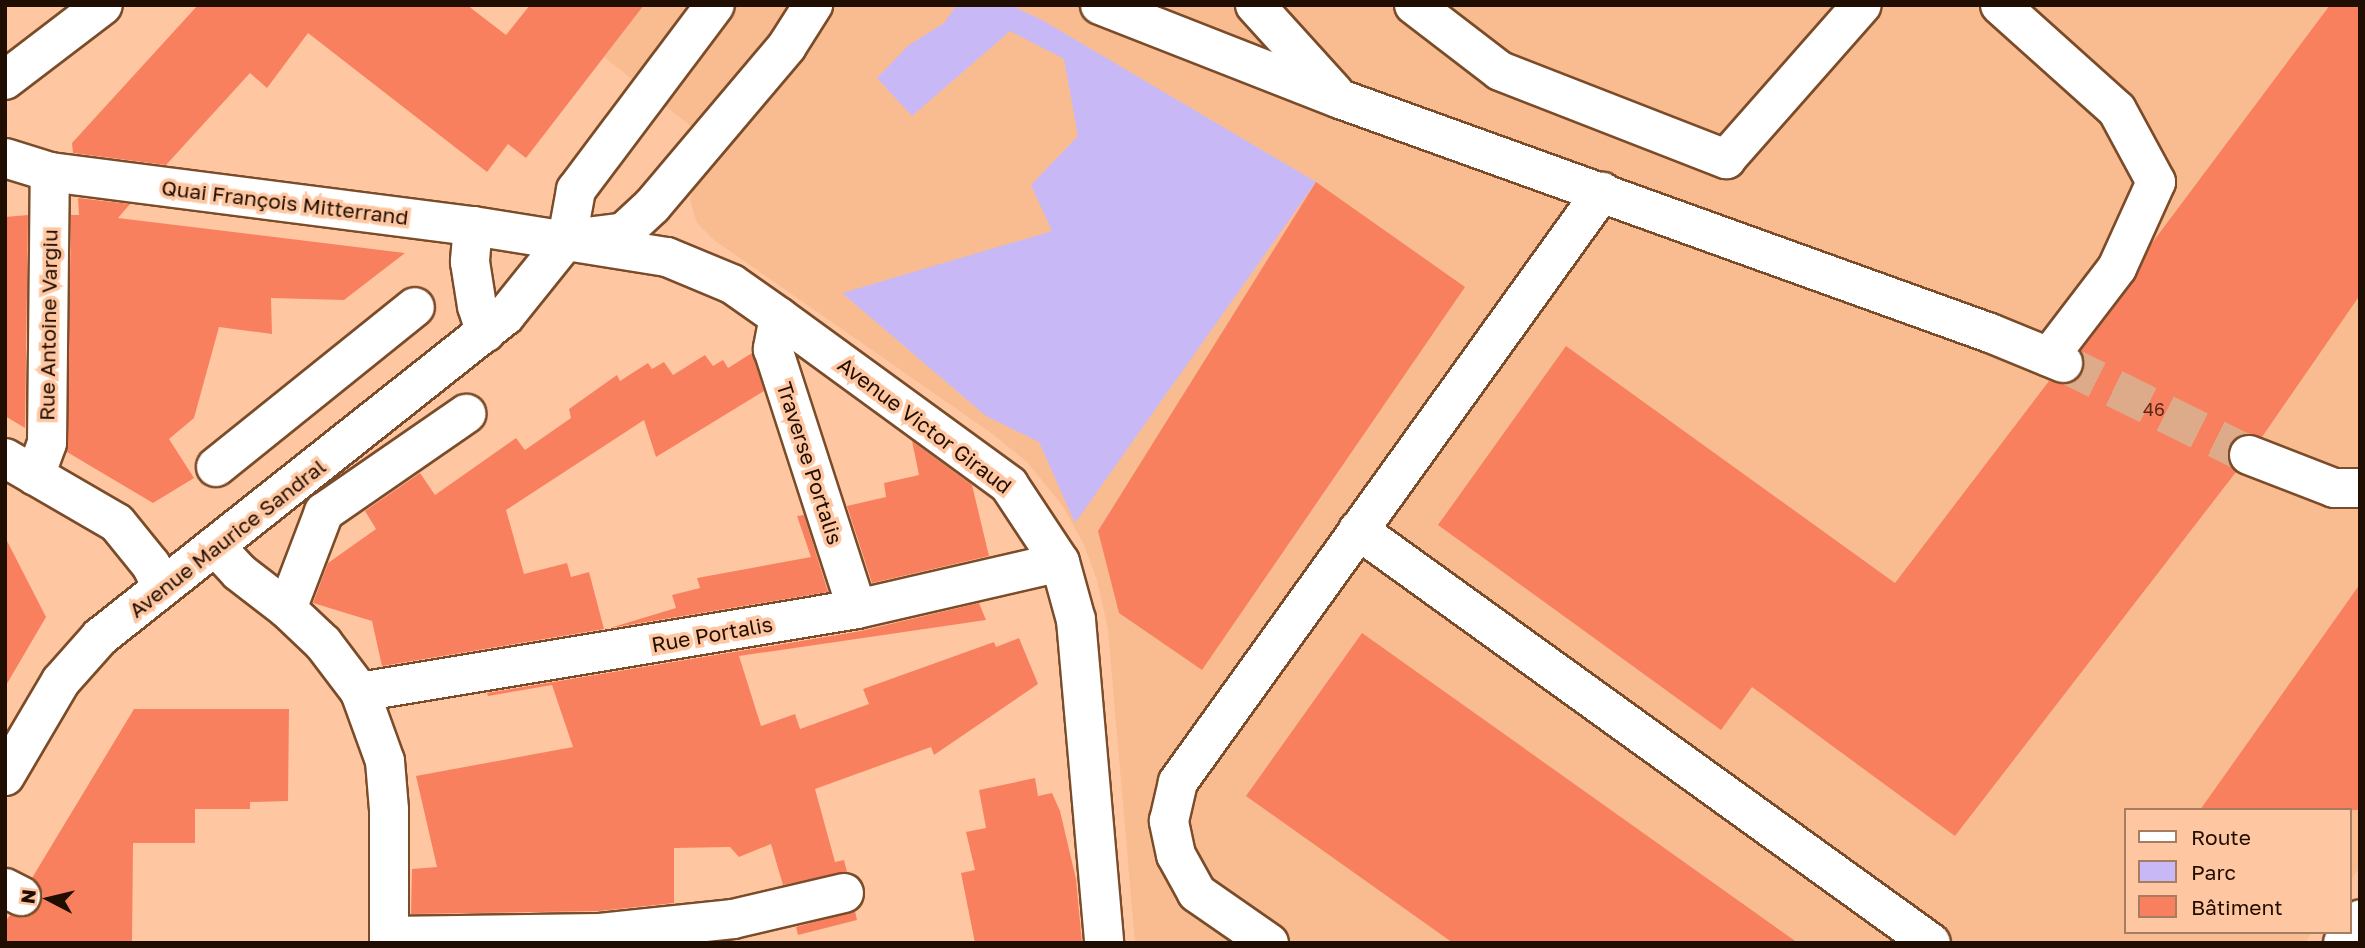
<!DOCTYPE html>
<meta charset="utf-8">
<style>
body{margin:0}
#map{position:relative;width:2365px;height:948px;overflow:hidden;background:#fec7a1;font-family:"Golos Text",sans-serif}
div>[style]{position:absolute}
.built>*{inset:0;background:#f9bc91}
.green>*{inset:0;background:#c8b9f6}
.building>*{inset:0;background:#f8805f}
.minor-tunnel>*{height:38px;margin-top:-19px;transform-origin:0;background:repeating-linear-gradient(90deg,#ddab89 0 38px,transparent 0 57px)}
.roads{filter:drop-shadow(2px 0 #7b4c29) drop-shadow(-2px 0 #7b4c29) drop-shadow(0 2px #7b4c29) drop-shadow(0 -2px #7b4c29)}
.minor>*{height:38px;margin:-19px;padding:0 19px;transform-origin:19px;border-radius:19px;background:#fff}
span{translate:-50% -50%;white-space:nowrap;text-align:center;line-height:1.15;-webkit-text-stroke:7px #fec7a1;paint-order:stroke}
.number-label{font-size:18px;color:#572a19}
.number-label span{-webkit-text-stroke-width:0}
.street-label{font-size:21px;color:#210e02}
.frame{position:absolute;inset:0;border:7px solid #210e02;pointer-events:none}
.legend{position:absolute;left:2124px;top:808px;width:228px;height:126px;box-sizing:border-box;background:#fec7a1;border:2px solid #a67d61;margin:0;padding:9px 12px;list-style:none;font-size:21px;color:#210e02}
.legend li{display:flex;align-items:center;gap:14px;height:35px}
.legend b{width:35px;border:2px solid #a67d61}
.north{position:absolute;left:14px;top:864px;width:70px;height:70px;-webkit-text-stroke:5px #fec7a1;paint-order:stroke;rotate:277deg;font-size:19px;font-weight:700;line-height:28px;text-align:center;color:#210e02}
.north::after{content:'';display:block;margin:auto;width:24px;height:32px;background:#210e02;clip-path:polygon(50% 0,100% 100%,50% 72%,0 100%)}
</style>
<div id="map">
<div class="built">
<i style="clip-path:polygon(644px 5px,2360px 5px,2360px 867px,2349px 882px,2349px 810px,2125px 810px,2125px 932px,2312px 932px,2305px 943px,1135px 943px,1108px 630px,1097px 580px,1083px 543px,1062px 505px,1027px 462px,991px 433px,714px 240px,697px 223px,690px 200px,697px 173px,712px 143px,604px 57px)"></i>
</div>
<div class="green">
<i style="clip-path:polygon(957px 5px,1010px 5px,1042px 20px,1316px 182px,1075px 523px,1039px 442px,986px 416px,842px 293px,1052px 231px,1031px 185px,1078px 136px,1064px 59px,1010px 31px,912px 116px,877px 78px,909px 45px,944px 23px)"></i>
</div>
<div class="building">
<i style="clip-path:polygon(198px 5px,467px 5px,506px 35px,530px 5px,644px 5px,526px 158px,508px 144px,487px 172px,308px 33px,267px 88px,250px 73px,166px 165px,73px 153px,72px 143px)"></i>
<i style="clip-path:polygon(2330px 5px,2360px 5px,2360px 295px,2262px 437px,2246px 433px,2235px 438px,2229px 446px,2227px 458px,2236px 472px,1955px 836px,1752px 687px,1721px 730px,1438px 525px,1566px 346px,1895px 583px,2049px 381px,2067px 384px,2077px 380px,2083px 372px,2085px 361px,2081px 351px,2134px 281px,2152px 243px)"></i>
<i style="clip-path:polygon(1316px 182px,1465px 287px,1202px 670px,1119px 613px,1098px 531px)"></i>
<i style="clip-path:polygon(78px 198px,130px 204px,118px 218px,405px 253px,344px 300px,271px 298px,272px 334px,219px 327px,194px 418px,169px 439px,194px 478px,153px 503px,67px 452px,71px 215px,79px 215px)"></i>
<i style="clip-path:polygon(28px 215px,25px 428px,5px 416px,5px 217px)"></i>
<i style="clip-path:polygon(752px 353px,764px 391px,656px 457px,644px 420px,506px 510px,524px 574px,567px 563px,571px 577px,589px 572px,604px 629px,382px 666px,372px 621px,313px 603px,328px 563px,376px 529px,365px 511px,420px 473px,435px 495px,516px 438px,525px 450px,571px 418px,569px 409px,617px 375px,620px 381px,648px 363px,652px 369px,664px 362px,673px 375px,705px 355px,713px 366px,723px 360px,728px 368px)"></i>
<i style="clip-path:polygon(912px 441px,972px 485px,989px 556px,872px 583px,847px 506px,886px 497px,884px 483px,919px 475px)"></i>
<i style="clip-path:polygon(804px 515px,828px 592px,610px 628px,676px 608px,672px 595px,700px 588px,697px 578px,811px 557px,797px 516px)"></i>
<i style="clip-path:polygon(5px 537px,46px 617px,5px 687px)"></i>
<i style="clip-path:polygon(2360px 584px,2360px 810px,2200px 810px)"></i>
<i style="clip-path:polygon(979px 603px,986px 620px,739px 656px,761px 726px,795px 714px,800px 729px,869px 704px,863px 689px,994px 642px,996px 647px,1019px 638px,1038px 684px,934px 755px,931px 747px,815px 789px,835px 862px,844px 860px,847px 872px,783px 885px,771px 844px,739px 857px,730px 847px,674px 848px,674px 903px,599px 911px,411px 914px,412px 869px,437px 867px,416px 776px,573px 747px,552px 685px,488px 696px,487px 693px,861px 631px)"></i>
<i style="clip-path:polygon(1362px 633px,1798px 943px,1453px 943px,1246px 796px)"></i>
<i style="clip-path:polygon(134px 709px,289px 709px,288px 801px,250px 802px,250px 809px,195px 809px,195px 843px,133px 843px,132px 943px,5px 943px,5px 922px,10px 915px,23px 918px,32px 915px,40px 906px,43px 894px,32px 878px)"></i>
<i style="clip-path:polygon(1035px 778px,1038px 796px,1052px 793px,1060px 811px,1076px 879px,1082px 943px,975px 943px,961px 873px,975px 870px,966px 832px,986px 828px,979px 790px)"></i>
<i style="clip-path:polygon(855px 911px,857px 920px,798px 935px,796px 927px)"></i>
</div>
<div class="minor-tunnel">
<i style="left:2063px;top:363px;width:208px;rotate:26.3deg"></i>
</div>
<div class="roads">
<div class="minor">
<i style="left:1100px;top:5px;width:258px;rotate:21.4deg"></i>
<i style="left:1340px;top:99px;width:691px;rotate:19.8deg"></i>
<i style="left:1990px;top:333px;width:79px;rotate:22.3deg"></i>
<i style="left:1255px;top:5px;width:118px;rotate:47.8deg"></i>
<i style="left:1414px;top:5px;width:108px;rotate:37.5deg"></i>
<i style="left:1500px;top:71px;width:243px;rotate:21.3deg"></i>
<i style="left:1726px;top:159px;width:205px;rotate:-48.6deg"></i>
<i style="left:2000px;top:5px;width:157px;rotate:41.9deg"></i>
<i style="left:2117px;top:110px;width:82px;rotate:61.6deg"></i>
<i style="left:2156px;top:182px;width:94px;rotate:114.4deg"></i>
<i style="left:2117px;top:268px;width:112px;rotate:127.4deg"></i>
<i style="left:5px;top:80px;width:123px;rotate:-37.4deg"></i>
<i style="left:5px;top:158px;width:47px;rotate:17.3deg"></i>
<i style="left:50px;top:172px;width:426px;rotate:7.3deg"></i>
<i style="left:473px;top:226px;width:196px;rotate:9.1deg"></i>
<i style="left:667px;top:257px;width:70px;rotate:22.6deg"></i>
<i style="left:732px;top:284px;width:57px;rotate:35.1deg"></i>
<i style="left:779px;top:317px;width:285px;rotate:36.1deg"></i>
<i style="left:1009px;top:485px;width:92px;rotate:56.5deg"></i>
<i style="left:1060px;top:562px;width:60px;rotate:74.6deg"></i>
<i style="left:1076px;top:620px;width:324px;rotate:85deg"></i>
<i style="left:473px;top:226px;width:36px;rotate:95deg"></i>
<i style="left:470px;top:262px;width:45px;rotate:81deg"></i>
<i style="left:477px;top:306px;width:28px;rotate:72deg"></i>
<i style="left:586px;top:237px;width:38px;rotate:-7deg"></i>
<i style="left:624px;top:232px;width:38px;rotate:-43deg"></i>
<i style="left:652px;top:206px;width:209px;rotate:-49.8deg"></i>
<i style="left:787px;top:46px;width:49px;rotate:-57.6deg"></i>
<i style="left:779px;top:317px;width:33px;rotate:101deg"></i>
<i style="left:773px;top:349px;width:273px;rotate:72.1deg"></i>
<i style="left:2249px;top:455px;width:91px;rotate:21.2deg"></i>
<i style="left:2334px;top:488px;width:26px"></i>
<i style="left:5px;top:458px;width:129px;rotate:30.1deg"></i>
<i style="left:117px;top:523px;width:54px;rotate:51deg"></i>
<i style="left:151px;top:565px;width:25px;rotate:63deg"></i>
<i style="left:216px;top:467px;width:255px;rotate:-38.8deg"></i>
<i style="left:35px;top:476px;width:35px;rotate:-70deg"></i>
<i style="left:47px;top:443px;width:271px;rotate:-89.4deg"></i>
<i style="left:1358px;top:530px;width:706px;rotate:35.78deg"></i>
<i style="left:215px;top:546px;width:35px;rotate:47deg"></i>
<i style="left:239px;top:572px;width:61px;rotate:37.6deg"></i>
<i style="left:287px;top:609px;width:50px;rotate:43.4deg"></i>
<i style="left:323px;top:643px;width:61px;rotate:52.9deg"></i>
<i style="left:360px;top:692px;width:73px;rotate:70.1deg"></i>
<i style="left:385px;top:761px;width:49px;rotate:85.3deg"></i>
<i style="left:389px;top:810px;width:133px;rotate:90deg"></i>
<i style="left:287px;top:609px;width:104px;rotate:-69.1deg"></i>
<i style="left:324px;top:512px;width:173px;rotate:-34.6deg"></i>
<i style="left:360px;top:692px;width:504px;rotate:-9.48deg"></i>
<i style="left:857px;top:609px;width:208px;rotate:-13deg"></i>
<i style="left:5px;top:776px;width:110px;rotate:-59.5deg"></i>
<i style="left:61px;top:681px;width:59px;rotate:-48.4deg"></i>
<i style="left:100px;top:637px;width:517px;rotate:-38.4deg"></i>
<i style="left:505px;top:316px;width:99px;rotate:-51.2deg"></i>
<i style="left:567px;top:239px;width:50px;rotate:-79.6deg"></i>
<i style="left:576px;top:190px;width:231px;rotate:-53.1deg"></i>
<i style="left:5px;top:888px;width:18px;rotate:27deg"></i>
<i style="left:389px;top:936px;width:211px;rotate:-0.8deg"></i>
<i style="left:600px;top:933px;width:134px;rotate:-6deg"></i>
<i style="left:733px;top:919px;width:114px;rotate:-13.2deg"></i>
<i style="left:1269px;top:943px;width:88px;rotate:-145.2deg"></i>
<i style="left:1197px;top:893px;width:43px;rotate:-118.9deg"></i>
<i style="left:1176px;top:855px;width:35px;rotate:-102deg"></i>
<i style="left:1169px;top:821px;width:40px;rotate:-77deg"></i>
<i style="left:1178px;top:782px;width:727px;rotate:-54.3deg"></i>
<i style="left:2343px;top:943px;width:29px;rotate:-54deg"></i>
</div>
</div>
<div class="number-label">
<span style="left:2154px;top:409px">46</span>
</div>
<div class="street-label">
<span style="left:285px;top:202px;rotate:7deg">Quai François Mitterrand</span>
<span style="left:48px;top:325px;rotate:-89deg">Rue Antoine Vargiu</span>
<span style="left:925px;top:425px;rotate:37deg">Avenue Victor Giraud</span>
<span style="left:810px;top:463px;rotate:72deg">Traverse Portalis</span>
<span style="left:227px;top:538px;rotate:-38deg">Avenue Maurice Sandral</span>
<span style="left:712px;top:634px;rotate:-10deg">Rue Portalis</span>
</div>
<div class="frame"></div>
<ul class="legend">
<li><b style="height:9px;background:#fff"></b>Route</li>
<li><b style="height:19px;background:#c8b9f6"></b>Parc</li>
<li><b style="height:19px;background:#f8805f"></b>Bâtiment</li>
</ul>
<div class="north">N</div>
</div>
